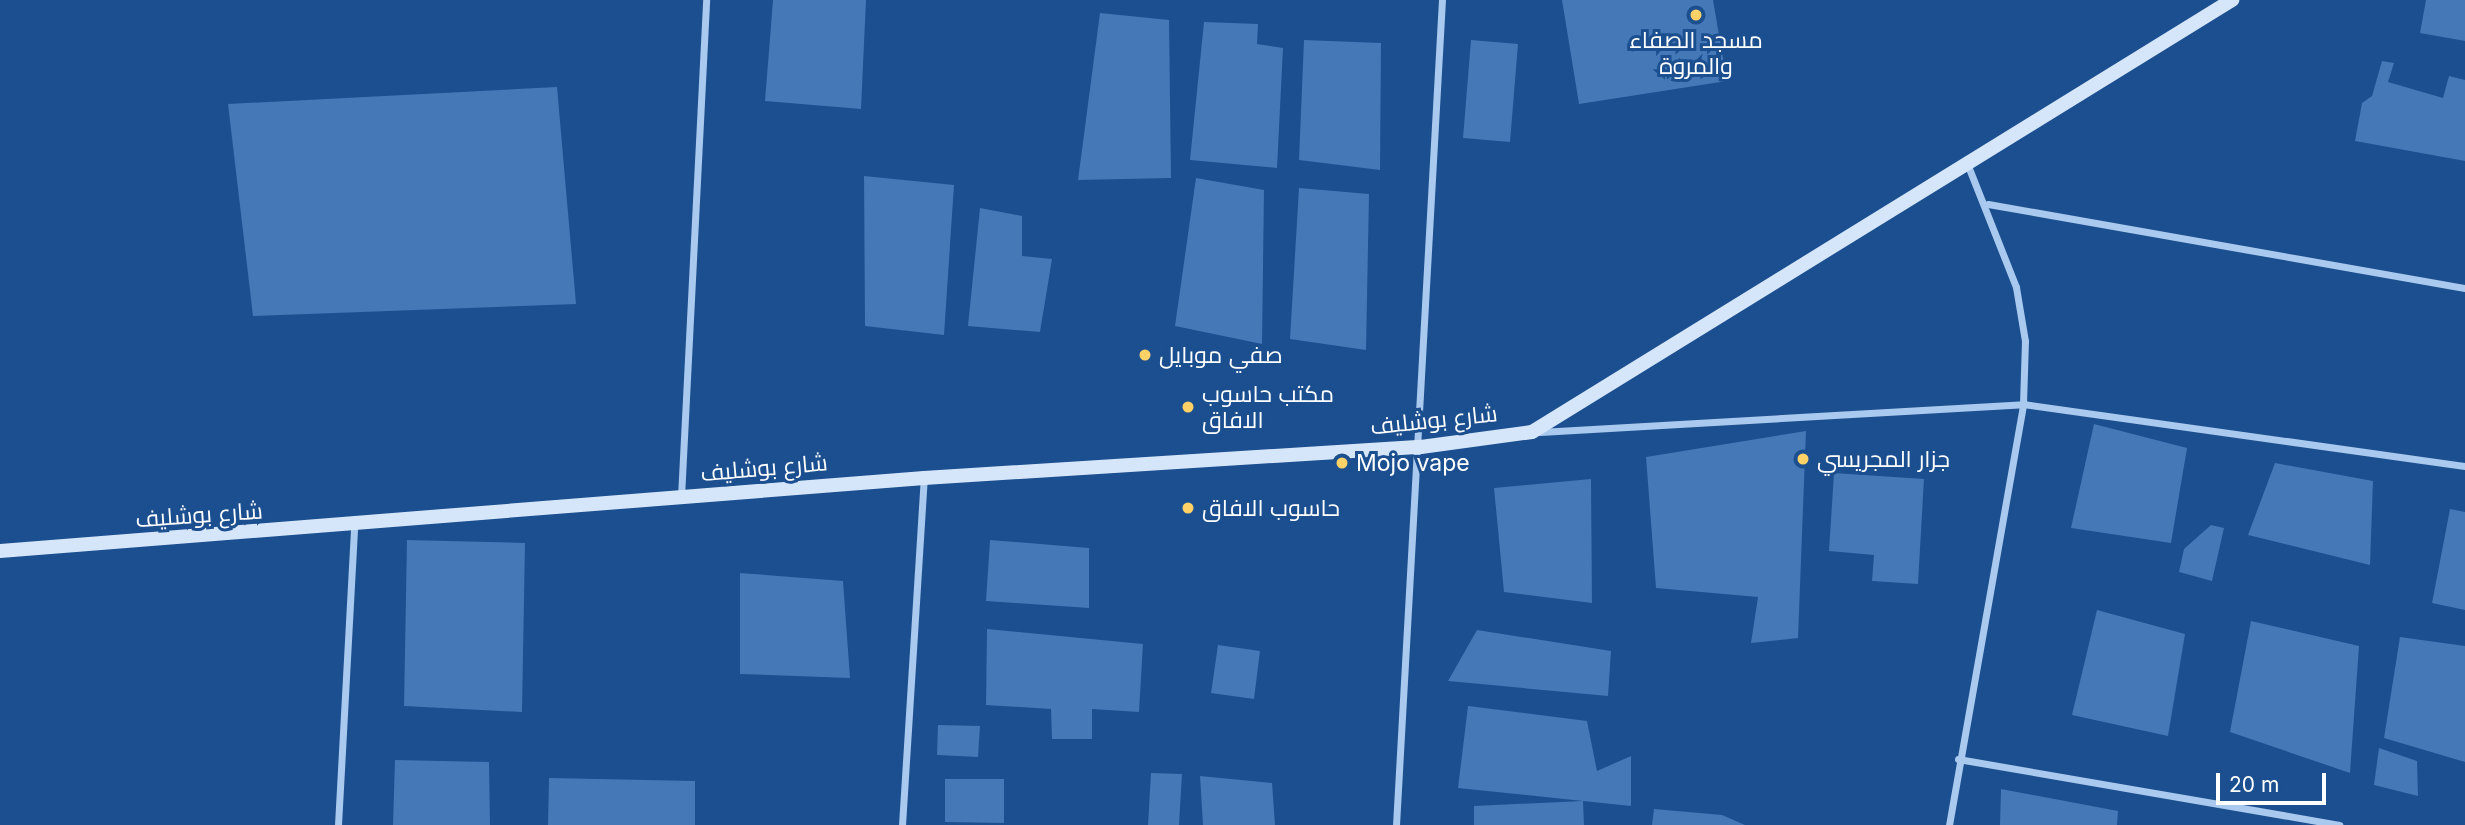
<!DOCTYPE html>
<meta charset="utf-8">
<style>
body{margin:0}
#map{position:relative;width:2465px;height:825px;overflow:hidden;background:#1b4f8f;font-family:Inter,Cairo,sans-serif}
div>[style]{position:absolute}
.building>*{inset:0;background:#4478b7}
.street>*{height:7px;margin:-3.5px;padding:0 3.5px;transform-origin:3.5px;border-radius:3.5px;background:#a9c9ee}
.secondary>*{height:14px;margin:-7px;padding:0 7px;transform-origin:7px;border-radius:7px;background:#d6e6fa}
.dots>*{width:19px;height:19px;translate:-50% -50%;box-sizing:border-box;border:4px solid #1b4f8f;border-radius:50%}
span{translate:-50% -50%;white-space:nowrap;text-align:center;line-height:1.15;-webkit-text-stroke:6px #1b4f8f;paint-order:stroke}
.poi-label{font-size:23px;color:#fff}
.left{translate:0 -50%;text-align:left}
.street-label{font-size:23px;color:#fff}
.scale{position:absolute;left:2216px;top:773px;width:110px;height:32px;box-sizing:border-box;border:4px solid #fff;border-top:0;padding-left:9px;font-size:21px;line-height:24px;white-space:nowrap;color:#fff;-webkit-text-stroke:5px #1b4f8f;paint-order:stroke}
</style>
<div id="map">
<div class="building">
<i style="clip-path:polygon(773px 0,866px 0,861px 109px,765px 101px)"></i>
<i style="clip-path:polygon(1562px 0,1713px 0,1727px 81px,1579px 104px)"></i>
<i style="clip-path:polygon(2426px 0,2465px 0,2465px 41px,2420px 33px)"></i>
<i style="clip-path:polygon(1100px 13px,1169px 20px,1171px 178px,1078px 180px)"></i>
<i style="clip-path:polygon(1204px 22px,1258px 24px,1257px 44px,1283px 48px,1277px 168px,1190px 160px)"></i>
<i style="clip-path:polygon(1304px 40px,1381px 43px,1380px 170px,1299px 160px)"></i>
<i style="clip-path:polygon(1471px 40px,1518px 44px,1510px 142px,1463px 138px)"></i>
<i style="clip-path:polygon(2382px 61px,2394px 63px,2388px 82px,2443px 98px,2449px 76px,2465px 80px,2465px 161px,2355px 141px,2362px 103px,2372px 96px)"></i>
<i style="clip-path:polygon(557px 87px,576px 304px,253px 316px,228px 104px)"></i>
<i style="clip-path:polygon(864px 176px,954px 185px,944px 335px,865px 326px)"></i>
<i style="clip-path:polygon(1196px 178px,1264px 190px,1262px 344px,1175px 326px)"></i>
<i style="clip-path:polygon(1299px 188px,1369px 194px,1366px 350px,1290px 339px)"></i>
<i style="clip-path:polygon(980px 208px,1022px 216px,1022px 256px,1052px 259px,1040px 332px,968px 326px)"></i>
<i style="clip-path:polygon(2094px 424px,2187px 448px,2171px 543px,2071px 528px)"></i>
<i style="clip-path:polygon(1806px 431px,1798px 638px,1751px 643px,1758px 597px,1656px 588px,1646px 457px)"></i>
<i style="clip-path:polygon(2275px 463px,2373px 481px,2370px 565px,2248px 535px)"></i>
<i style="clip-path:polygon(1834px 473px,1924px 479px,1918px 584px,1872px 581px,1874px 555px,1829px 551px)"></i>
<i style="clip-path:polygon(1591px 479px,1592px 603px,1504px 592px,1494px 488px)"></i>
<i style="clip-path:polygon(2450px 509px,2465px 512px,2465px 610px,2432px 603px)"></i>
<i style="clip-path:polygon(2211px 525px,2224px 528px,2212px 581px,2179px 572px,2184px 549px)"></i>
<i style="clip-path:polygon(407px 540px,525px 543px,522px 712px,404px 706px)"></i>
<i style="clip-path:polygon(990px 540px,1089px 548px,1089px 608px,986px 601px)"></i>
<i style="clip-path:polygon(740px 573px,843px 581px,850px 678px,740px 674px)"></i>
<i style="clip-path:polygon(2097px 610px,2185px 634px,2168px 736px,2072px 715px)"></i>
<i style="clip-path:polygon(2251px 621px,2359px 646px,2350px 773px,2230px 732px)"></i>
<i style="clip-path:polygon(987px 629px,1143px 644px,1139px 712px,1092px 709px,1092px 739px,1052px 739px,1051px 709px,986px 705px)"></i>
<i style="clip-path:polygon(1477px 630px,1611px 651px,1608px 696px,1448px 681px)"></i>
<i style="clip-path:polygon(2400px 637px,2465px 646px,2465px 762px,2384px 738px)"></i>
<i style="clip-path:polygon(1218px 645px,1260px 651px,1254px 699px,1211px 693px)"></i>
<i style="clip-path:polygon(1468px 706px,1587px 721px,1597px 771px,1631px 756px,1631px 806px,1583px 801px,1584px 825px,1474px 825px,1474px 806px,1583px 801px,1458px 788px)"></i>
<i style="clip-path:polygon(938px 725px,980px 726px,978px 757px,937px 755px)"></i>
<i style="clip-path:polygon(2379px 748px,2417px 761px,2418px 796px,2374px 785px)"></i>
<i style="clip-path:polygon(395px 760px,489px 762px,490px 825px,393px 825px)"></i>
<i style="clip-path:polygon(1151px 773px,1182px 774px,1179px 825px,1148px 825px)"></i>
<i style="clip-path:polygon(1200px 776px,1272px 783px,1275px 825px,1203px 825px)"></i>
<i style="clip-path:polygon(549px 778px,695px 781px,695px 825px,548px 825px)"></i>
<i style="clip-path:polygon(945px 779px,1004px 779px,1004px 823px,945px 822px)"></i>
<i style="clip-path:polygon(2001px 789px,2118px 811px,2117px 825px,2000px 825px)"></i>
<i style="clip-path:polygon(1654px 809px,1722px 815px,1745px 825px,1652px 825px)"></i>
</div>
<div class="street">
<i style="left:1988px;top:204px;width:484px;rotate:10deg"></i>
<i style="left:1540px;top:432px;width:484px;rotate:-3.3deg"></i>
<i style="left:2023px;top:404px;width:446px;rotate:8deg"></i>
<i style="left:681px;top:497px;width:498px;rotate:-87.1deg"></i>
<i style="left:1958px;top:759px;width:387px;rotate:9.8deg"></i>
<i style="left:338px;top:825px;width:298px;rotate:-86.9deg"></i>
<i style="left:902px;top:825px;width:348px;rotate:-86.4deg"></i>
<i style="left:1396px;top:825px;width:826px;rotate:-86.81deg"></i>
<i style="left:1949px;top:825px;width:427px;rotate:-80deg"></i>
<i style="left:2023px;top:404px;width:63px;rotate:-88.2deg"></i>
<i style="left:2025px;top:341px;width:55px;rotate:-99.5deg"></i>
<i style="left:2016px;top:287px;width:133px;rotate:-111.6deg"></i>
</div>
<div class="secondary">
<i style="left:0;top:551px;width:927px;rotate:-4.52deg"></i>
<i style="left:924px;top:478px;width:498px;rotate:-3.6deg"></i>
<i style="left:1421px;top:447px;width:112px;rotate:-7.7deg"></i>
<i style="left:1532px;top:432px;width:823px;rotate:-31.68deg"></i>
</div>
<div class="dots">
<i style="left:1696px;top:15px;background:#ffd166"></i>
<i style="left:1145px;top:355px;background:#ffd166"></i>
<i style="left:1188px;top:407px;background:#ffd166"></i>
<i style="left:1803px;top:459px;background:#ffd166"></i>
<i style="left:1342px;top:463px;background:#ffd166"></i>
<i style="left:1188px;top:508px;background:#ffd166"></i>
</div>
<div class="poi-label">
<span style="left:1696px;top:53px">مسجد الصفاء<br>والمروة</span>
<span class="left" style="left:1159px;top:355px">صفي موبايل</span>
<span class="left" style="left:1202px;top:407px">مكتب حاسوب<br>الافاق</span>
<span class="left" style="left:1817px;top:459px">جزار المجريسي</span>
<span class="left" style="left:1356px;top:463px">Mojo vape</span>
<span class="left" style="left:1202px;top:508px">حاسوب الافاق</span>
</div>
<div class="street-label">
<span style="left:1434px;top:420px;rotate:-6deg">شارع بوشليف</span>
<span style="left:764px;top:468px;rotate:-5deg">شارع بوشليف</span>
<span style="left:199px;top:515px;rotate:-4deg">شارع بوشليف</span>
</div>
<div class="scale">20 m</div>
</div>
